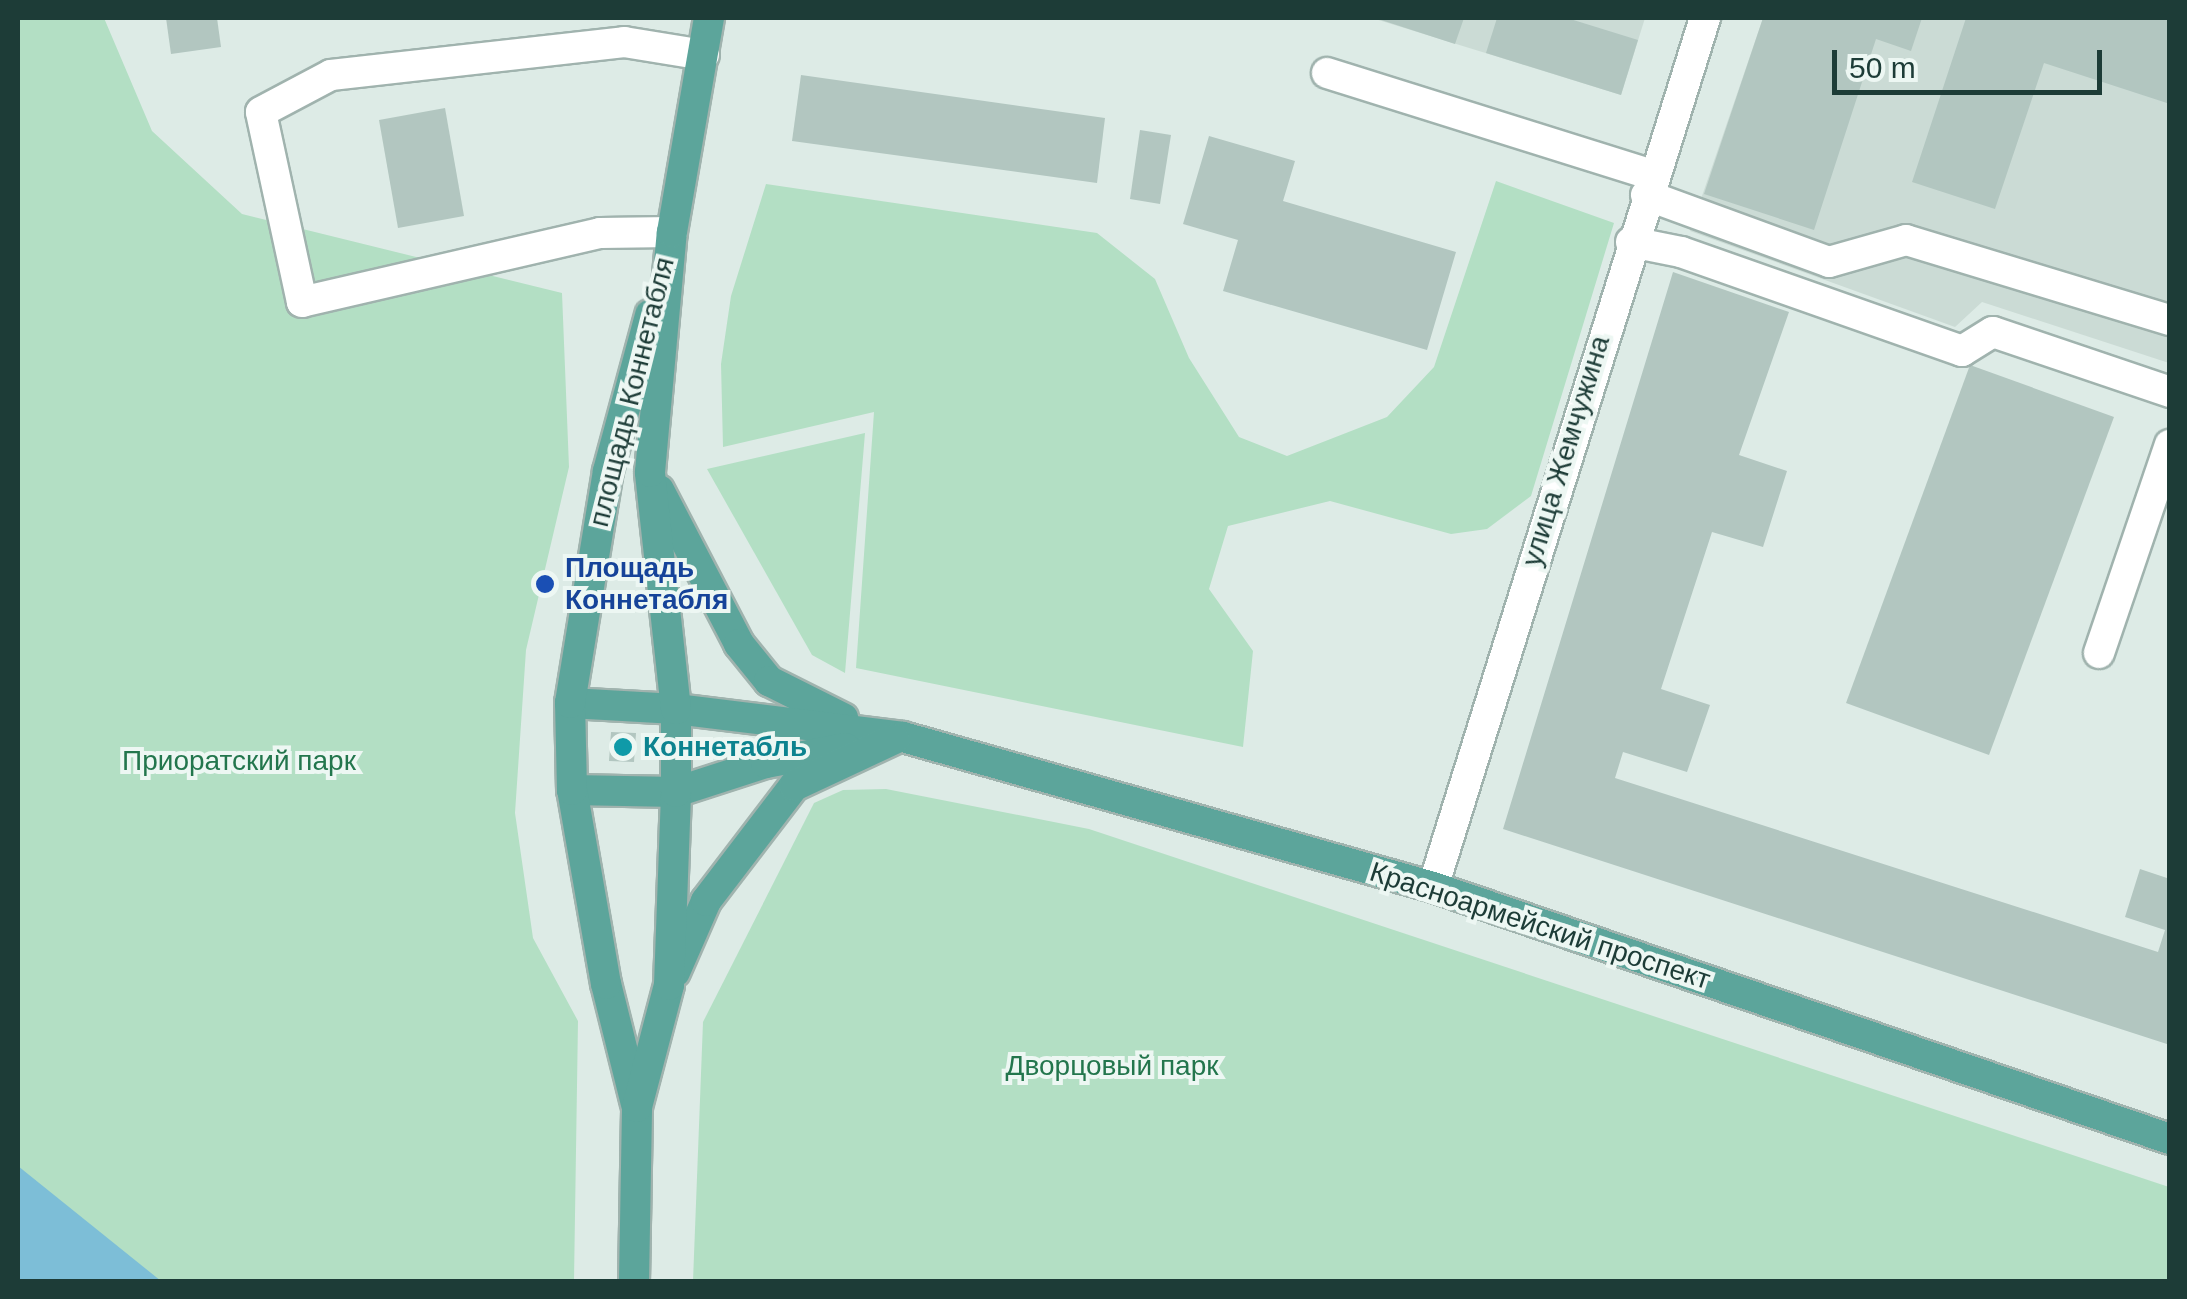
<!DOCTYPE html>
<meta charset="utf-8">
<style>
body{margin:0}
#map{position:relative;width:2187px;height:1299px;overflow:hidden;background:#ddebe6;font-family:Helvetica,sans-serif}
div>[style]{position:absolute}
.built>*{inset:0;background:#cbdbd5}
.green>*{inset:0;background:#b3dfc4}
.water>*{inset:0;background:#7dbed7}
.building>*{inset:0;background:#b2c6c0}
.roads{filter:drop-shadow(2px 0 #a0b3ae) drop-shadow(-2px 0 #a0b3ae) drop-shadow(0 2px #a0b3ae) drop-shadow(0 -2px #a0b3ae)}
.minor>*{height:30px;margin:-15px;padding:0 15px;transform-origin:15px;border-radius:15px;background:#fff}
.major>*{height:30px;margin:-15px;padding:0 15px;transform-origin:15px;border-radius:15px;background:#5ca59b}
.dots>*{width:28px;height:28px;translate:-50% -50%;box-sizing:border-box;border:5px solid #edf7f3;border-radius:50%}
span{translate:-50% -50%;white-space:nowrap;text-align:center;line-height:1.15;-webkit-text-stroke:8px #edf7f3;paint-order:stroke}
.street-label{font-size:28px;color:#1d3c37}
.transit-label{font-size:28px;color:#164399;font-weight:700}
.left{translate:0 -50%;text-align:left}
.culture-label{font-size:28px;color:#0d838f;font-weight:700}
.park-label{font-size:28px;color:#23764d}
.frame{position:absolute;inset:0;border:20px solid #1d3c37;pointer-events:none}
.scale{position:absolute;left:1832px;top:50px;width:270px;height:45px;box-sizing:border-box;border:5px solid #1d3c37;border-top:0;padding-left:12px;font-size:30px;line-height:35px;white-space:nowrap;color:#1d3c37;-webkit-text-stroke:8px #edf7f3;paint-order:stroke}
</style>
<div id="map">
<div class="built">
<i style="clip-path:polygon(1372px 18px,1645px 18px,1621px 95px)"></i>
<i style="clip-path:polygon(1763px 18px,2169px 18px,2169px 363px,1982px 302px,1955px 327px,1690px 231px)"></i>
</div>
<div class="green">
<i style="clip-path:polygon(18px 18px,104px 18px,152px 131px,242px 214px,562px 293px,569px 467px,526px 650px,515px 813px,533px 938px,578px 1021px,574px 1281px,18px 1281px)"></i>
<i style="clip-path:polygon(1496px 181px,1614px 223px,1531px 496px,1487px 529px,1451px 534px,1330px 501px,1228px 526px,1209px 589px,1253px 651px,1243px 747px,856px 668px,874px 412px,723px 447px,721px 364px,731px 296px,766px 184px,1097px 233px,1155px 279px,1189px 358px,1239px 437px,1287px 456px,1387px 417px,1434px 367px)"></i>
<i style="clip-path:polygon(865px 433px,845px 673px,812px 655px,707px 469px)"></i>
<i style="clip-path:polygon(886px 789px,1089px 829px,2169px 1187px,2169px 1281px,693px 1281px,703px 1022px,814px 803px,843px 790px)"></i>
</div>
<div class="water">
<i style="clip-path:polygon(18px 1166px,161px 1281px,18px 1281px)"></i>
</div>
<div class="building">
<i style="clip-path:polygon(166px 18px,217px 18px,221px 47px,171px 54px)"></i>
<i style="clip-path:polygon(1375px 18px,1464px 18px,1455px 44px)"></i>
<i style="clip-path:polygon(1497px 18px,1567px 18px,1638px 40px,1621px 95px,1486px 53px)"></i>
<i style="clip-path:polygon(1763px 18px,1922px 18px,1911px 51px,1876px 39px,1814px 230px,1704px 194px)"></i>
<i style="clip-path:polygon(1966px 18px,2170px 18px,2170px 104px,2044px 63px,1995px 209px,1912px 182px)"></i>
<i style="clip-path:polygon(801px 75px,1105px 118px,1097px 183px,792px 141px)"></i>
<i style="clip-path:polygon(445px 108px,464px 216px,398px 228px,379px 120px)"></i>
<i style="clip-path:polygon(1140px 130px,1171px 135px,1160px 204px,1130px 199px)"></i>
<i style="clip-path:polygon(1209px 136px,1295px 161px,1283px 201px,1456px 252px,1427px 350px,1223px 291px,1238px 240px,1183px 224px)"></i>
<i style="clip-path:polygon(1673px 272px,1789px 312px,1739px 455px,1787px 471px,1763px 547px,1712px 532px,1661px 689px,1710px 705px,1687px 772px,1623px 752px,1615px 778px,2158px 952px,2165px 930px,2125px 917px,2140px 869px,2170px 879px,2170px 1045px,1503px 829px)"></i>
<i style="clip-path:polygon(1970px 365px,2114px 417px,1989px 755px,1846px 703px)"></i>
<i style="clip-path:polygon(611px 732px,636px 733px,634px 762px,609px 761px)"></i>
</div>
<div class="roads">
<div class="minor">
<i style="left:1327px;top:73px;width:342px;rotate:17.4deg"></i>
<i style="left:1646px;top:195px;width:195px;rotate:20.1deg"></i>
<i style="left:1829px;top:262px;width:80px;rotate:-15.9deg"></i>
<i style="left:1906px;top:240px;width:276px;rotate:16.9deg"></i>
<i style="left:672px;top:232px;width:72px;rotate:179.2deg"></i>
<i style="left:600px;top:233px;width:306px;rotate:167deg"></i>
<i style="left:302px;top:302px;width:194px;rotate:-102.2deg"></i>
<i style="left:261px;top:112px;width:79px;rotate:-27.9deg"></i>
<i style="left:331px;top:75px;width:295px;rotate:-6.4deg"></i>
<i style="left:624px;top:42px;width:81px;rotate:9.2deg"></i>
<i style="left:1631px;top:242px;width:51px;rotate:11.3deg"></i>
<i style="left:1681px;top:252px;width:298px;rotate:19.4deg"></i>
<i style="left:1962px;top:351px;width:36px;rotate:-32deg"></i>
<i style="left:1993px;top:332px;width:187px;rotate:18.7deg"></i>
<i style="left:2099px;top:653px;width:220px;rotate:-71.2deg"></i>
<i style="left:1433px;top:887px;width:911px;rotate:-72.62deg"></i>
</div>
<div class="major">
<i style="left:659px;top:490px;width:174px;rotate:62.5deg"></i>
<i style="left:739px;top:644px;width:48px;rotate:51deg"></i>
<i style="left:769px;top:681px;width:83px;rotate:26.6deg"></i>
<i style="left:570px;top:703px;width:106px;rotate:3.2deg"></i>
<i style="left:676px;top:709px;width:229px;rotate:7deg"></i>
<i style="left:903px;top:737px;width:551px;rotate:15.8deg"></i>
<i style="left:1433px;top:887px;width:779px;rotate:18.88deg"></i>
<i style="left:572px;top:790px;width:104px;rotate:1.1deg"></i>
<i style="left:676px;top:792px;width:95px;rotate:-17.9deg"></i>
<i style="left:766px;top:763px;width:81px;rotate:-10.6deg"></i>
<i style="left:675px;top:972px;width:77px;rotate:-66.4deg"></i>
<i style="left:706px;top:901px;width:145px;rotate:-52.6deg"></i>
<i style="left:794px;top:786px;width:111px;rotate:-25deg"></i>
<i style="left:636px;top:1104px;width:124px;rotate:-104deg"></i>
<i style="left:606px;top:984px;width:197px;rotate:-99.9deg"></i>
<i style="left:572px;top:790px;width:87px;rotate:-91.3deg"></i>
<i style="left:570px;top:703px;width:235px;rotate:-80.7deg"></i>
<i style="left:608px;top:471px;width:162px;rotate:-74.9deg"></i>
<i style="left:634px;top:1282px;width:175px;rotate:-89deg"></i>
<i style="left:637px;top:1107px;width:126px;rotate:-75.3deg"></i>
<i style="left:669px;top:985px;width:193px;rotate:-87.9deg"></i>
<i style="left:676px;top:792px;width:83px;rotate:-90deg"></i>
<i style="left:676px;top:709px;width:238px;rotate:-96.3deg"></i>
<i style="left:650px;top:472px;width:241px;rotate:-84.8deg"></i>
<i style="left:672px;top:232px;width:217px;rotate:-80.2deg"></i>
</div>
</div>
<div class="dots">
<i style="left:545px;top:584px;background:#1a4fb4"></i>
<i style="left:623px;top:747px;background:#0f9aa8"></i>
</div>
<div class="street-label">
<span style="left:632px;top:392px;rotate:-76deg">площадь Коннетабля</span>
<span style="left:1566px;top:451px;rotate:-73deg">улица Жемчужина</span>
<span style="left:1540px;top:926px;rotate:18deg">Красноармейский проспект</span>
</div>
<div class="transit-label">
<span class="left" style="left:565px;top:584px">Площадь<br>Коннетабля</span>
</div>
<div class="culture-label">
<span class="left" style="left:643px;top:747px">Коннетабль</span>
</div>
<div class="park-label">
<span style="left:239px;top:761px">Приоратский парк</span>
<span style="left:1112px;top:1066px">Дворцовый парк</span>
</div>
<div class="frame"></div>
<div class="scale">50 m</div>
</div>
